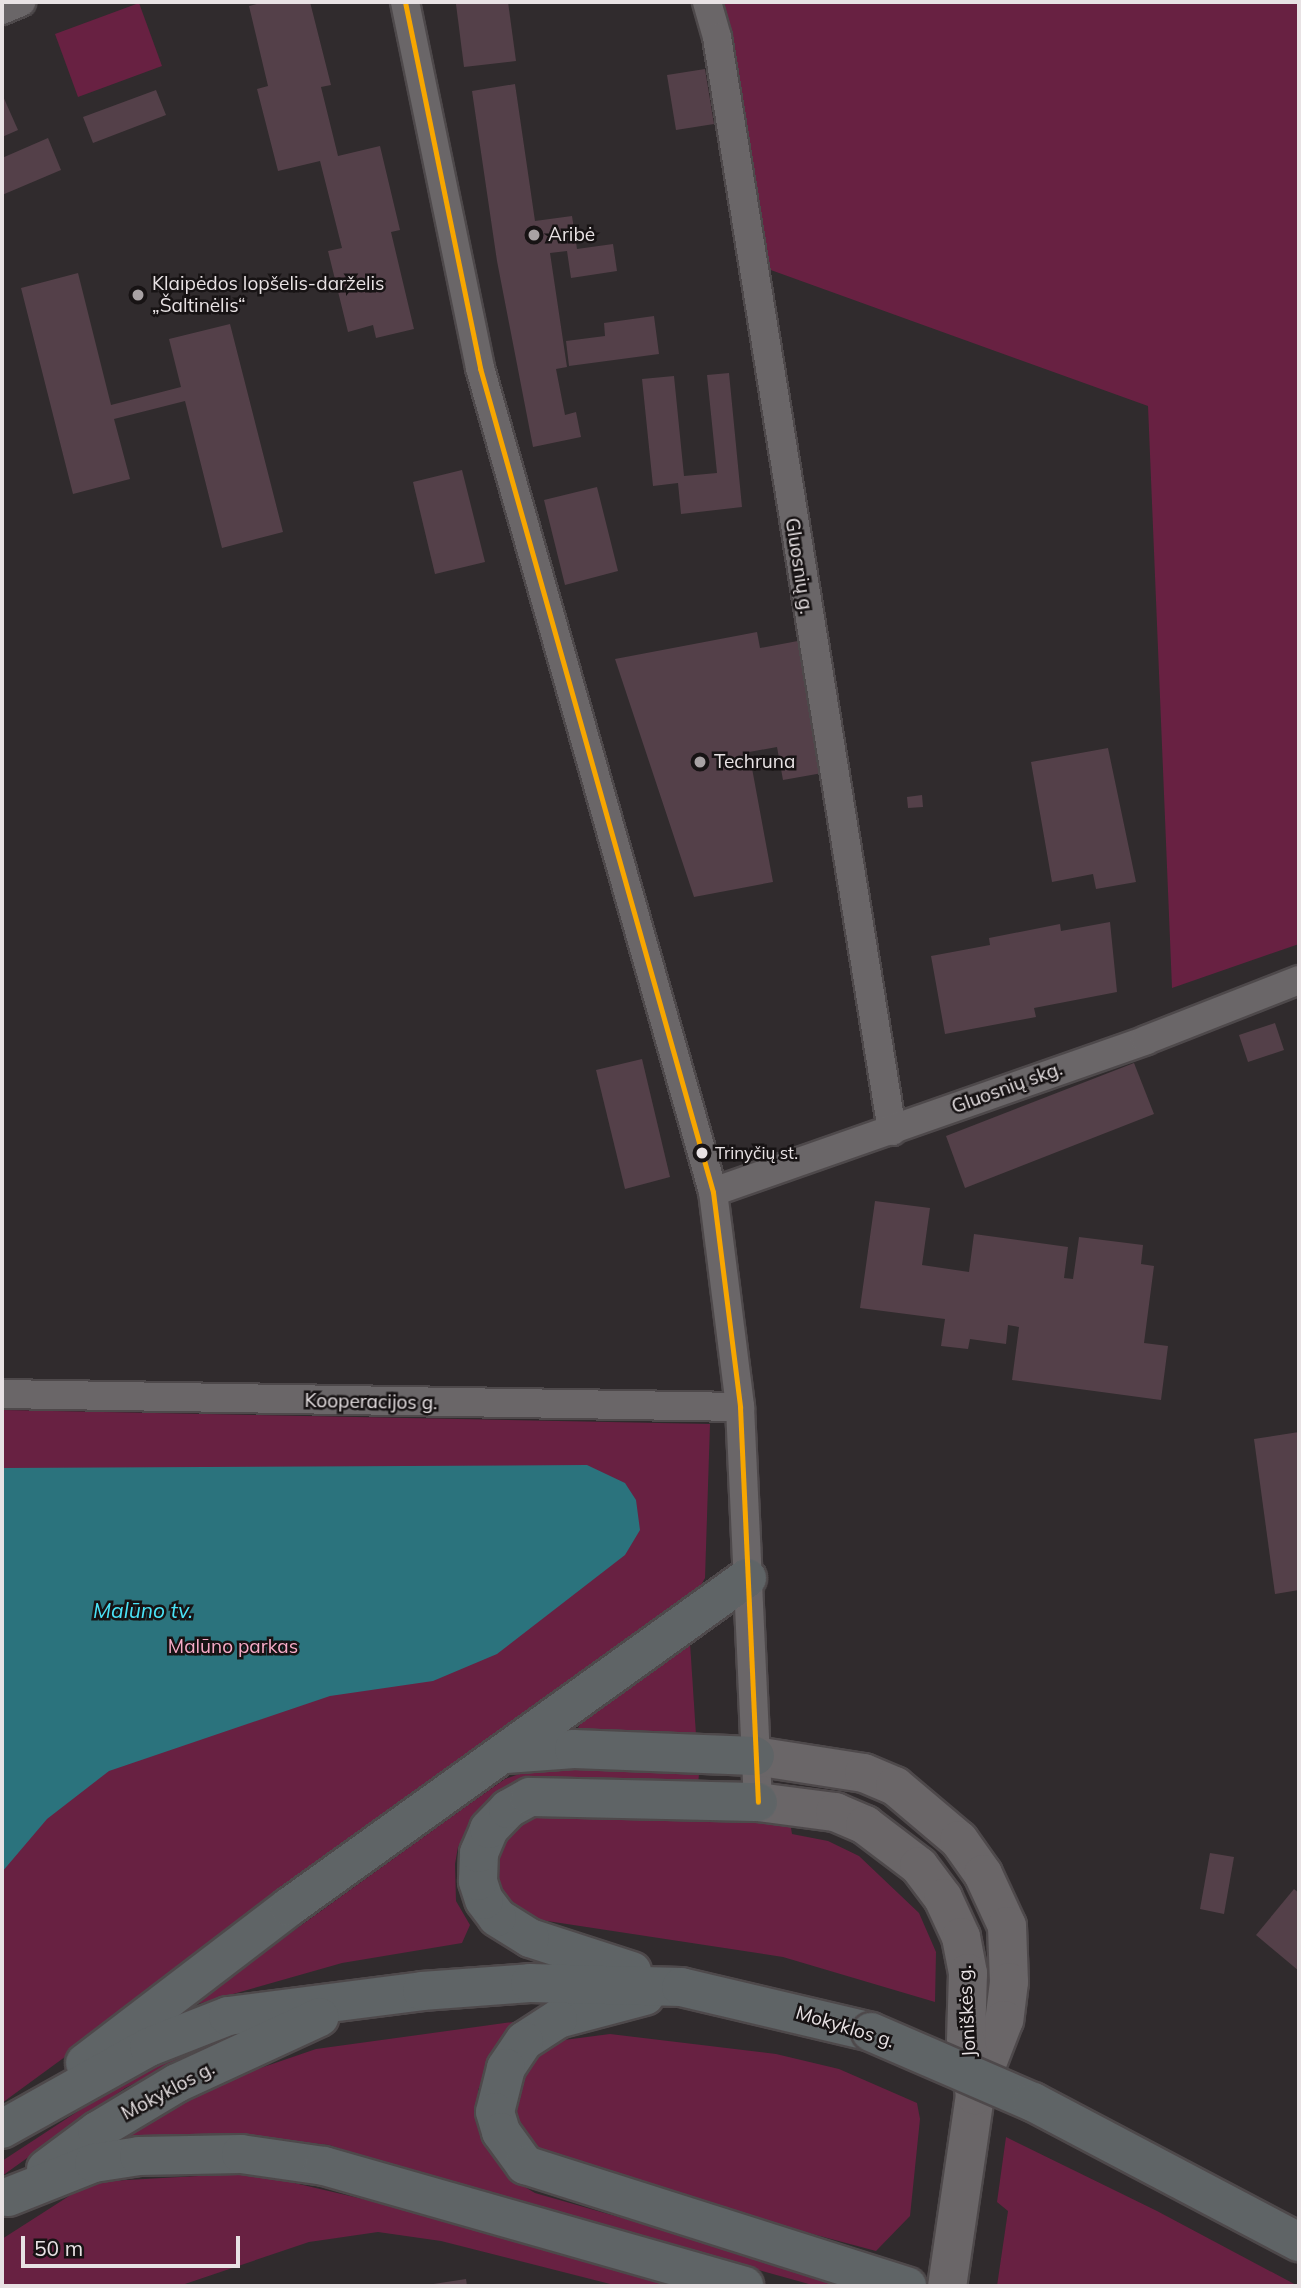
<!DOCTYPE html>
<meta charset="utf-8">
<style>
body{margin:0}
#map{position:relative;width:1301px;height:2288px;overflow:hidden;background:#302b2d;font-family:Mulish,sans-serif}
div>[style]{position:absolute}
.green>*{inset:0;background:#682142}
.water>*{inset:0;background:#2b737d}
.building>*{inset:0;background:#544049}
.roads{filter:drop-shadow(2px 0 #4e494b) drop-shadow(-2px 0 #4e494b) drop-shadow(0 2px #4e494b) drop-shadow(0 -2px #4e494b)}
.street>*{height:28px;margin:-14px;padding:0 14px;transform-origin:14px;border-radius:14px;background:#6a6668}
.secondary>*{height:38px;margin:-19px;padding:0 19px;transform-origin:19px;border-radius:19px;background:#6a6668}
.primary>*{height:38px;margin:-19px;padding:0 19px;transform-origin:19px;border-radius:19px;background:#5f6466}
.bridges{filter:drop-shadow(2px 0 #4e494b) drop-shadow(-2px 0 #4e494b) drop-shadow(0 2px #4e494b) drop-shadow(0 -2px #4e494b)}
.primary-bridge>*{height:38px;margin:-19px;padding:0 19px;transform-origin:19px;border-radius:19px;background:#5f6466}
.bus-1>*{height:5px;margin:-2.5px;padding:0 2.5px;transform-origin:2.5px;border-radius:2.5px;background:#f7a600}
.dots>*{width:19px;height:19px;translate:-50% -50%;box-sizing:border-box;border:4px solid #171314;border-radius:50%}
span{translate:-50% -50%;white-space:nowrap;text-align:center;line-height:1.15;-webkit-text-stroke:5px #171314;paint-order:stroke}
.bus-label{font-size:17px;color:#e8e2e4}
.left{translate:0 -50%;text-align:left}
.poi-label{font-size:19px;color:#e8e2e4}
.street-label{font-size:19px;color:#e8e2e4}
.park-label{font-size:19px;color:#f7abc7}
.water-label{font-size:21px;color:#4ae3f7;font-style:italic}
.frame{position:absolute;inset:0;border:4px solid #e8e2e4;pointer-events:none}
.scale{position:absolute;left:21px;top:2236px;width:219px;height:32px;box-sizing:border-box;border:4px solid #e8e2e4;border-top:0;padding-left:9px;font-size:21px;line-height:24px;white-space:nowrap;color:#e8e2e4;-webkit-text-stroke:5px #171314;paint-order:stroke}
</style>
<div id="map">
<div class="green">
<i style="clip-path:polygon(724px 2px,1299px 2px,1299px 944px,1172px 988px,1148px 406px,768px 269px)"></i>
<i style="clip-path:polygon(139px 3px,162px 66px,78px 97px,55px 34px)"></i>
<i style="clip-path:polygon(2px 1410px,710px 1424px,705px 1578px,695px 1596px,2px 2103px)"></i>
<i style="clip-path:polygon(690px 1643px,696px 1735px,577px 1730px,580px 1724px)"></i>
<i style="clip-path:polygon(539px 1767px,699px 1774px,698px 1785px,474px 1819px,458px 1847px,455px 1864px,456px 1901px,470px 1925px,462px 1943px,342px 1963px,198px 2004px,228px 1978px,468px 1805px,505px 1779px)"></i>
<i style="clip-path:polygon(523px 1814px,790px 1822px,792px 1834px,828px 1841px,859px 1856px,919px 1913px,936px 1952px,935px 2002px,783px 1957px,534px 1919px,512px 1909px,490px 1882px,493px 1855px)"></i>
<i style="clip-path:polygon(298px 2015px,205px 2049px,125px 2088px,2px 2176px,2px 2161px,150px 2064px,239px 2030px)"></i>
<i style="clip-path:polygon(520px 2021px,498px 2042px,478px 2090px,479px 2112px,499px 2160px,513px 2180px,535px 2193px,859px 2286px,816px 2286px,455px 2186px,329px 2145px,244px 2136px,129px 2141px,123px 2136px,131px 2127px,231px 2078px,316px 2049px)"></i>
<i style="clip-path:polygon(610px 2034px,776px 2054px,839px 2069px,917px 2103px,920px 2119px,910px 2216px,876px 2251px,550px 2164px,533px 2152px,514px 2123px,515px 2083px,541px 2050px,564px 2040px)"></i>
<i style="clip-path:polygon(1006px 2137px,1157px 2211px,1298px 2286px,997px 2286px,1008px 2211px,997px 2202px)"></i>
<i style="clip-path:polygon(252px 2173px,384px 2204px,681px 2286px,618px 2286px,441px 2241px,378px 2232px,309px 2242px,179px 2286px,2px 2286px,2px 2239px,91px 2182px)"></i>
</div>
<div class="water">
<i style="clip-path:polygon(587px 1465px,625px 1483px,636px 1500px,640px 1530px,625px 1555px,497px 1654px,433px 1681px,330px 1696px,109px 1771px,47px 1819px,2px 1872px,2px 1468px)"></i>
</div>
<div class="building">
<i style="clip-path:polygon(264px 2px,310px 2px,331px 85px,321px 87px,338px 156px,380px 146px,400px 230px,391px 232px,414px 329px,376px 338px,373px 325px,348px 332px,328px 251px,342px 248px,320px 161px,278px 171px,257px 89px,268px 86px,249px 6px)"></i>
<i style="clip-path:polygon(508px 2px,516px 61px,464px 67px,456px 4px)"></i>
<i style="clip-path:polygon(705px 69px,714px 124px,676px 130px,667px 75px)"></i>
<i style="clip-path:polygon(515px 84px,535px 221px,572px 216px,577px 249px,613px 244px,617px 271px,571px 278px,567px 251px,550px 253px,567px 367px,556px 369px,565px 415px,576px 412px,581px 437px,533px 447px,497px 261px,472px 91px)"></i>
<i style="clip-path:polygon(156px 90px,166px 115px,93px 143px,83px 117px)"></i>
<i style="clip-path:polygon(2px 94px,18px 130px,2px 137px)"></i>
<i style="clip-path:polygon(48px 138px,61px 170px,2px 195px,2px 158px)"></i>
<i style="clip-path:polygon(78px 273px,111px 405px,181px 387px,169px 339px,230px 324px,283px 532px,222px 548px,185px 401px,114px 419px,130px 479px,73px 494px,21px 288px)"></i>
<i style="clip-path:polygon(654px 316px,659px 354px,569px 366px,566px 341px,605px 336px,604px 323px)"></i>
<i style="clip-path:polygon(729px 373px,742px 507px,681px 514px,678px 483px,653px 486px,642px 379px,674px 376px,684px 476px,717px 473px,707px 375px)"></i>
<i style="clip-path:polygon(462px 470px,485px 562px,435px 574px,413px 482px)"></i>
<i style="clip-path:polygon(597px 487px,618px 571px,565px 585px,544px 500px)"></i>
<i style="clip-path:polygon(757px 632px,760px 648px,803px 640px,828px 772px,783px 780px,777px 747px,749px 752px,773px 882px,694px 897px,615px 659px)"></i>
<i style="clip-path:polygon(1108px 748px,1136px 882px,1096px 889px,1093px 874px,1052px 882px,1031px 762px)"></i>
<i style="clip-path:polygon(922px 795px,923px 807px,908px 808px,907px 797px)"></i>
<i style="clip-path:polygon(1110px 922px,1117px 992px,1034px 1008px,1036px 1017px,945px 1034px,931px 956px,990px 945px,989px 938px,1060px 924px,1061px 931px)"></i>
<i style="clip-path:polygon(1275px 1023px,1284px 1050px,1248px 1062px,1239px 1035px)"></i>
<i style="clip-path:polygon(642px 1059px,670px 1177px,625px 1189px,596px 1070px)"></i>
<i style="clip-path:polygon(1134px 1063px,1154px 1114px,965px 1188px,946px 1136px)"></i>
<i style="clip-path:polygon(875px 1201px,930px 1208px,922px 1265px,969px 1272px,974px 1234px,1068px 1247px,1064px 1278px,1073px 1279px,1079px 1237px,1143px 1245px,1141px 1264px,1154px 1266px,1144px 1343px,1168px 1346px,1161px 1400px,1012px 1380px,1019px 1327px,1008px 1325px,1006px 1344px,970px 1339px,968px 1349px,941px 1346px,945px 1319px,860px 1308px)"></i>
<i style="clip-path:polygon(1299px 1432px,1299px 1590px,1275px 1594px,1254px 1439px)"></i>
<i style="clip-path:polygon(1210px 1853px,1234px 1857px,1224px 1914px,1200px 1909px)"></i>
<i style="clip-path:polygon(1294px 1889px,1299px 1893px,1299px 1971px,1256px 1935px)"></i>
<i style="clip-path:polygon(466px 2279px,467px 2286px,427px 2286px,427px 2285px)"></i>
</div>
<div class="roads">
<div class="street">
<i style="left:405px;top:2px;width:374px;rotate:78.4deg"></i>
<i style="left:480px;top:368px;width:856px;rotate:74.21deg"></i>
<i style="left:713px;top:1192px;width:217px;rotate:82.8deg"></i>
<i style="left:740px;top:1407px;width:395px;rotate:87.4deg"></i>
<i style="left:707px;top:2px;width:36px;rotate:74deg"></i>
<i style="left:717px;top:37px;width:1108px;rotate:80.91deg"></i>
<i style="left:2px;top:10px;width:21px;rotate:-23deg"></i>
<i style="left:713px;top:1192px;width:459px;rotate:-19.3deg"></i>
<i style="left:1146px;top:1040px;width:164px;rotate:-21.4deg"></i>
<i style="left:2px;top:1394px;width:738px;rotate:1.01deg"></i>
</div>
<div class="secondary">
<i style="left:755px;top:1756px;width:110px;rotate:8.9deg"></i>
<i style="left:864px;top:1773px;width:34px;rotate:23deg"></i>
<i style="left:895px;top:1786px;width:84px;rotate:40.2deg"></i>
<i style="left:959px;top:1840px;width:42px;rotate:54.8deg"></i>
<i style="left:983px;top:1874px;width:57px;rotate:65.2deg"></i>
<i style="left:1007px;top:1926px;width:56px;rotate:88deg"></i>
<i style="left:1009px;top:1982px;width:38px;rotate:97deg"></i>
<i style="left:1004px;top:2020px;width:80px;rotate:111.1deg"></i>
<i style="left:975px;top:2095px;width:193px;rotate:98.3deg"></i>
<i style="left:758px;top:1802px;width:78px;rotate:7.4deg"></i>
<i style="left:835px;top:1812px;width:33px;rotate:23deg"></i>
<i style="left:865px;top:1825px;width:68px;rotate:37.2deg"></i>
<i style="left:919px;top:1866px;width:40px;rotate:53deg"></i>
<i style="left:943px;top:1898px;width:43px;rotate:65.2deg"></i>
<i style="left:961px;top:1937px;width:37px;rotate:79deg"></i>
<i style="left:968px;top:1973px;width:69px;rotate:91.7deg"></i>
<i style="left:966px;top:2042px;width:54px;rotate:80.4deg"></i>
</div>
<div class="primary">
<i style="left:506px;top:1754px;width:68px;rotate:-4.2deg"></i>
<i style="left:574px;top:1749px;width:181px;rotate:2.2deg"></i>
<i style="left:632px;top:1971px;width:107px;rotate:-162.1deg"></i>
<i style="left:530px;top:1938px;width:39px;rotate:-148deg"></i>
<i style="left:497px;top:1917px;width:21px;rotate:-127deg"></i>
<i style="left:484px;top:1900px;width:20px;rotate:-108deg"></i>
<i style="left:478px;top:1881px;width:28px;rotate:-88deg"></i>
<i style="left:479px;top:1853px;width:26px;rotate:-67deg"></i>
<i style="left:489px;top:1829px;width:28px;rotate:-46deg"></i>
<i style="left:508px;top:1809px;width:25px;rotate:-29deg"></i>
<i style="left:530px;top:1797px;width:228px;rotate:1.3deg"></i>
<i style="left:645px;top:1996px;width:90px;rotate:165.2deg"></i>
<i style="left:558px;top:2019px;width:40px;rotate:147.1deg"></i>
<i style="left:524px;top:2041px;width:32px;rotate:124deg"></i>
<i style="left:506px;top:2068px;width:45px;rotate:104deg"></i>
<i style="left:495px;top:2112px;width:21px;rotate:73deg"></i>
<i style="left:501px;top:2132px;width:41px;rotate:54deg"></i>
<i style="left:525px;top:2165px;width:401px;rotate:17.6deg"></i>
<i style="left:85px;top:2063px;width:257px;rotate:-37.4deg"></i>
<i style="left:289px;top:1907px;width:564px;rotate:-35.69deg"></i>
<i style="left:2px;top:2129px;width:168px;rotate:-29.2deg"></i>
<i style="left:149px;top:2047px;width:85px;rotate:-21.4deg"></i>
<i style="left:228px;top:2016px;width:196px;rotate:-7.3deg"></i>
<i style="left:422px;top:1991px;width:108px;rotate:-4.2deg"></i>
<i style="left:530px;top:1983px;width:151px;rotate:1.5deg"></i>
<i style="left:681px;top:1987px;width:195px;rotate:13.3deg"></i>
<i style="left:46px;top:2169px;width:64px;rotate:-36.7deg"></i>
<i style="left:97px;top:2131px;width:93px;rotate:-31deg"></i>
<i style="left:177px;top:2083px;width:157px;rotate:-24.8deg"></i>
<i style="left:8px;top:2197px;width:92px;rotate:-21.6deg"></i>
<i style="left:94px;top:2163px;width:46px;rotate:-8.8deg"></i>
<i style="left:139px;top:2156px;width:102px;rotate:-1.1deg"></i>
<i style="left:241px;top:2154px;width:84px;rotate:8.2deg"></i>
<i style="left:324px;top:2166px;width:437px;rotate:15.9deg"></i>
</div>
</div>
<div class="bridges">
<div class="primary-bridge">
<i style="left:871px;top:2032px;width:176px;rotate:23.4deg"></i>
<i style="left:1033px;top:2102px;width:301px;rotate:27.8deg"></i>
</div>
</div>
<div class="bus-1">
<i style="left:405px;top:2px;width:374px;rotate:78.4deg"></i>
<i style="left:480px;top:368px;width:856px;rotate:74.21deg"></i>
<i style="left:713px;top:1192px;width:217px;rotate:82.8deg"></i>
<i style="left:740px;top:1407px;width:395px;rotate:87.4deg"></i>
</div>
<div class="dots">
<i style="left:534px;top:235px;background:#a8a2a4"></i>
<i style="left:138px;top:295px;background:#a8a2a4"></i>
<i style="left:700px;top:762px;background:#a8a2a4"></i>
<i style="left:702px;top:1153px;background:#e8e2e4"></i>
</div>
<div class="bus-label">
<span class="left" style="left:715px;top:1153px">Trinyčių st.</span>
</div>
<div class="poi-label">
<span class="left" style="left:548px;top:235px">Aribė</span>
<span class="left" style="left:152px;top:295px">Klaipėdos lopšelis-darželis<br>„Šaltinėlis“</span>
<span class="left" style="left:714px;top:762px">Techruna</span>
</div>
<div class="street-label">
<span style="left:799px;top:566px;rotate:81deg">Gluosnių g.</span>
<span style="left:1007px;top:1088px;rotate:-20deg">Gluosnių skg.</span>
<span style="left:371px;top:1402px;rotate:1deg">Kooperacijos g.</span>
<span style="left:967px;top:2011px;rotate:-93deg">Joniškės g.</span>
<span style="left:845px;top:2027px;rotate:17deg">Mokyklos g.</span>
<span style="left:168px;top:2091px;rotate:-28deg">Mokyklos g.</span>
</div>
<div class="park-label">
<span style="left:233px;top:1647px">Malūno parkas</span>
</div>
<div class="water-label">
<span style="left:143px;top:1610px">Malūno tv.</span>
</div>
<div class="frame"></div>
<div class="scale">50 m</div>
</div>
